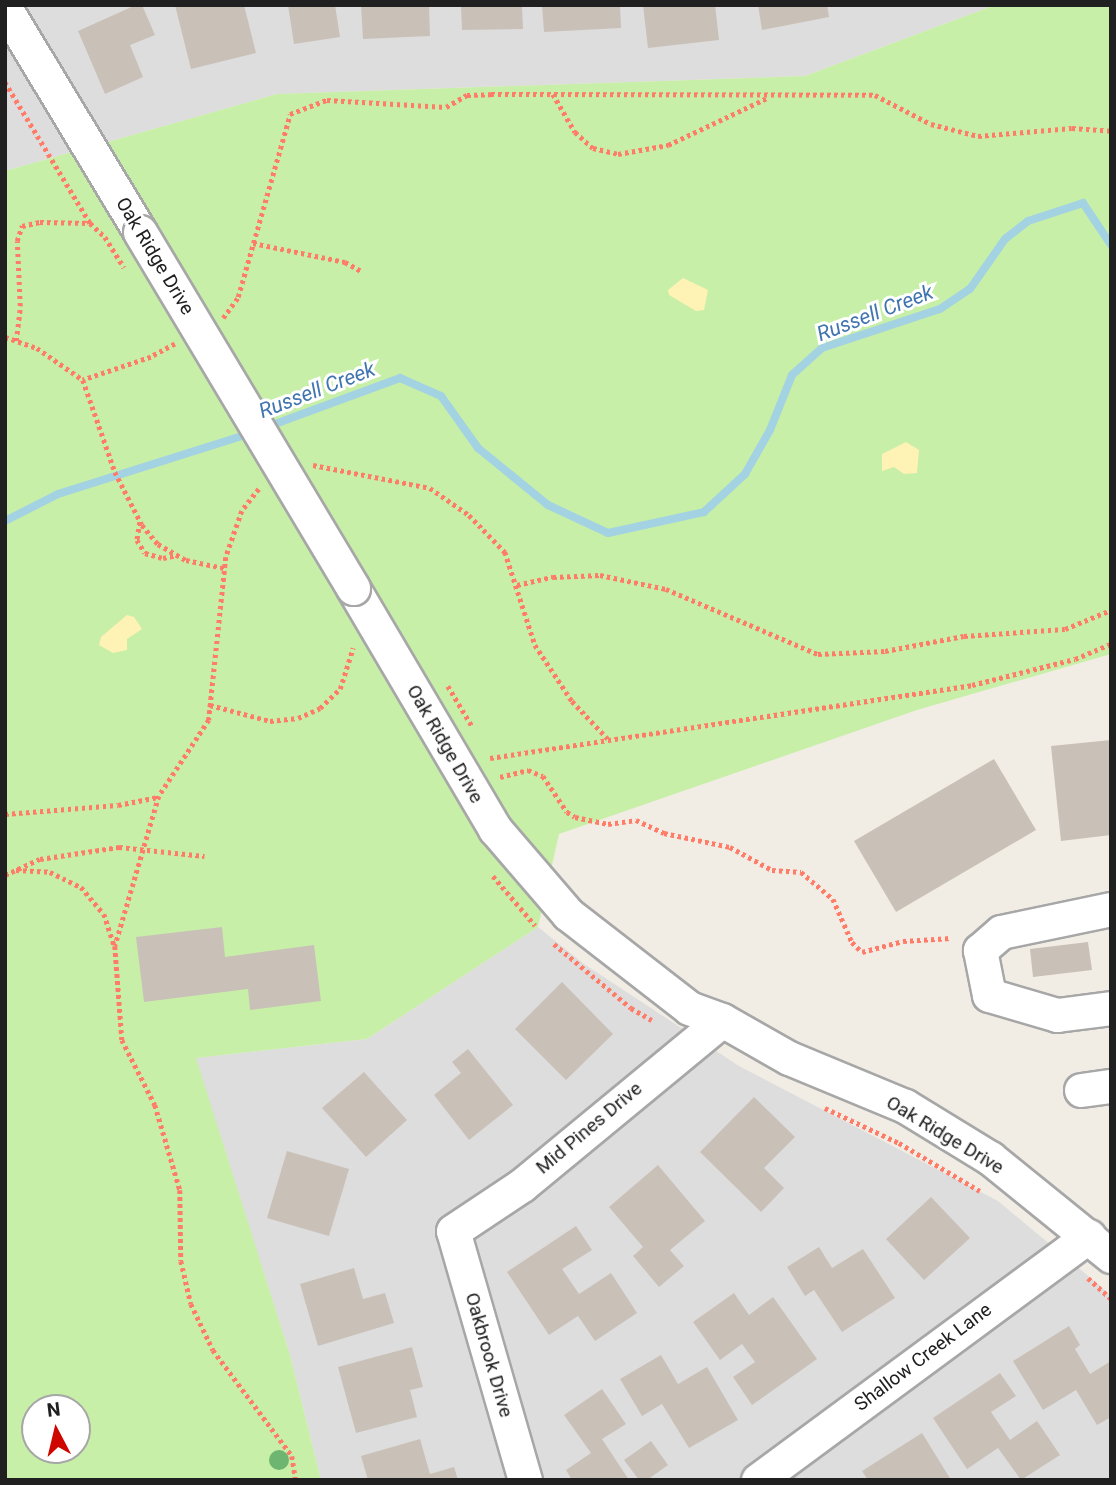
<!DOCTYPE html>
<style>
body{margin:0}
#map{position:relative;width:1116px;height:1485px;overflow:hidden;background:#f1ede5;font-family:Roboto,sans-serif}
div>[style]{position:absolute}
.residential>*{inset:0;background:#dedddd}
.grass>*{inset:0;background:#c8efa8}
.sand>*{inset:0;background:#fff2b5}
.stream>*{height:8px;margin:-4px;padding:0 4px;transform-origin:4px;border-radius:4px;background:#a3d2e2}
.building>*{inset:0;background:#c9c0b8}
.path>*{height:4.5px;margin-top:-2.25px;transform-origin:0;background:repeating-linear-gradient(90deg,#ff7c68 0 3.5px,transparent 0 7px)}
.roads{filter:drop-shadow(2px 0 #a7a7a7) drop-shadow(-2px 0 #a7a7a7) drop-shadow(0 2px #a7a7a7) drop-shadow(0 -2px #a7a7a7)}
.minor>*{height:33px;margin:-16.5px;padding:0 16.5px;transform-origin:16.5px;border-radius:16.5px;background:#fff}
.path-bridge>*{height:4.5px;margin-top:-2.25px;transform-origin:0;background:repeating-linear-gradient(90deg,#ff7c68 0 3.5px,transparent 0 7px)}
.bridges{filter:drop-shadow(2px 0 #a7a7a7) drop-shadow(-2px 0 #a7a7a7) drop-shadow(0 2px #a7a7a7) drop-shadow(0 -2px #a7a7a7)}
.minor-bridge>*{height:33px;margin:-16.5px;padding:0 16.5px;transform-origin:16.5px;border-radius:16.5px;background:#fff}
.trees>*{width:20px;height:20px;margin:-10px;border-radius:50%;background:#6eb571}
span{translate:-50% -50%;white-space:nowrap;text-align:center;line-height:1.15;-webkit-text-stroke:6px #fff;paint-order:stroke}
.street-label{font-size:19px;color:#202020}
.water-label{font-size:21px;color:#4175af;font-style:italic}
.frame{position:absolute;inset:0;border:7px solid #202020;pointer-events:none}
.north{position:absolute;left:21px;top:1394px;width:70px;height:70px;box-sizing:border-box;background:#fff;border:2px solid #a6a6a6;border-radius:50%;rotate:353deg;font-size:19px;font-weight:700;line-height:28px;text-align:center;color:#202020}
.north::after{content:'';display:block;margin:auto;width:24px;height:32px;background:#cf0600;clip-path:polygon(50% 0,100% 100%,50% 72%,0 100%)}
</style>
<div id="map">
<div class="residential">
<i style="clip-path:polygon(5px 5px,995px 5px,805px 76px,277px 94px,5px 171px)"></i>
<i style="clip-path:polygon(538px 927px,584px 964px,739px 1066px,998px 1201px,1111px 1295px,1111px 1480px,321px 1480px,290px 1355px,195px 1058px,367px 1039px)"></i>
</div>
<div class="grass">
<i style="clip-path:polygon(evenodd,995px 5px,1111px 5px,1111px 654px,917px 710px,559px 834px,538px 927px,367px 1039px,196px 1058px,290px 1355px,321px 1480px,5px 1480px,5px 171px,277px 94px,805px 76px,995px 5px,35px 1408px,77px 1408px,77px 1450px,35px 1450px,35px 1408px)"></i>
</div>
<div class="sand">
<i style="clip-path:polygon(683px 278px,708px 290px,704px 310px,696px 311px,669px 295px,668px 290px)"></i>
<i style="clip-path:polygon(906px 442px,919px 450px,917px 473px,904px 474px,894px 467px,882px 471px,882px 454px)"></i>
<i style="clip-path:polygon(127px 615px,134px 617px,142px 629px,127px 639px,127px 650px,113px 653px,99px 645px,101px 637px)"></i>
</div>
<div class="stream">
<i style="left:264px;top:428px;width:145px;rotate:-20.2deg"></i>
<i style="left:400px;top:378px;width:45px;rotate:23.7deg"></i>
<i style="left:441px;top:396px;width:64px;rotate:54.6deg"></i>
<i style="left:478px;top:448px;width:90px;rotate:39.2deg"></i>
<i style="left:548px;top:505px;width:66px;rotate:25deg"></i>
<i style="left:608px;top:533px;width:98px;rotate:-12.3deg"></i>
<i style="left:704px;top:512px;width:56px;rotate:-42.8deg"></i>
<i style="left:745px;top:474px;width:51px;rotate:-60.4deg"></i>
<i style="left:770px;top:430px;width:59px;rotate:-68.2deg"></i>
<i style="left:792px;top:375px;width:40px;rotate:-42deg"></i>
<i style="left:822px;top:348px;width:124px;rotate:-18.3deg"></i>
<i style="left:940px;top:309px;width:36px;rotate:-34deg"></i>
<i style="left:970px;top:289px;width:61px;rotate:-55deg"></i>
<i style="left:1005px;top:239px;width:29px;rotate:-38deg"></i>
<i style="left:1028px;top:221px;width:58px;rotate:-18.1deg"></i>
<i style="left:1083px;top:203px;width:50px;rotate:56.3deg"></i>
<i style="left:5px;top:521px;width:59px;rotate:-27deg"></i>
<i style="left:58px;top:494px;width:203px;rotate:-17.5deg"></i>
</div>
<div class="building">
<i style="clip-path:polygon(136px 5px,142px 5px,155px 35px,130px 45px,143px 77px,105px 94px,78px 31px)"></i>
<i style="clip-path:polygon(175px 5px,244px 5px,256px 53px,191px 69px)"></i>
<i style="clip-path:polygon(288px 5px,335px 5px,340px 37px,294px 44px)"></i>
<i style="clip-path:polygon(361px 5px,429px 5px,430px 36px,363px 39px)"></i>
<i style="clip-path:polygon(461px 5px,522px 5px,523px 29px,462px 30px)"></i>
<i style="clip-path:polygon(542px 5px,620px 5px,621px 28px,544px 32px)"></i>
<i style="clip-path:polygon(643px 5px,715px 5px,719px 40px,648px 48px)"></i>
<i style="clip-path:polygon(758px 5px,827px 5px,829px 17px,762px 30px)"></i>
<i style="clip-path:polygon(1111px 740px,1111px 835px,1061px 841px,1051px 746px)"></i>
<i style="clip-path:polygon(994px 759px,1036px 830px,896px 912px,854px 841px)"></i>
<i style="clip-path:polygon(222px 927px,225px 957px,314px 945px,321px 1001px,250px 1010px,248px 989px,144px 1002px,136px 937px)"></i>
<i style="clip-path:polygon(1088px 942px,1092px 970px,1033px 977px,1030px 949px)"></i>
<i style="clip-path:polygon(562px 982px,613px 1034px,566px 1080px,515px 1029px)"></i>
<i style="clip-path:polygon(468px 1049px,513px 1105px,469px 1140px,434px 1095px,461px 1073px,452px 1062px)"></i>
<i style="clip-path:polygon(364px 1072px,407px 1120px,366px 1157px,322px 1108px)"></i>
<i style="clip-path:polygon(754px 1097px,795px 1137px,764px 1168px,784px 1188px,761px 1212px,700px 1152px)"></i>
<i style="clip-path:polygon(287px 1151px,349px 1169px,329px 1236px,267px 1218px)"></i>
<i style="clip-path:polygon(658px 1165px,705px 1221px,670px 1250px,684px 1266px,659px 1287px,633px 1256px,643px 1247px,609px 1207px)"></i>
<i style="clip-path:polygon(931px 1197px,970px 1238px,924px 1280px,886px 1239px)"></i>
<i style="clip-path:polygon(576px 1226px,592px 1250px,562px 1269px,579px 1294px,611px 1273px,637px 1313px,595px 1341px,578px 1316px,549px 1335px,507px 1272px)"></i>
<i style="clip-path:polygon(819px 1247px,832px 1268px,863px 1249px,895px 1298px,842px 1332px,814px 1290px,805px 1296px,787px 1267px)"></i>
<i style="clip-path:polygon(354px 1268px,363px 1299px,385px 1293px,394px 1323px,318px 1346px,300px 1284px)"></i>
<i style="clip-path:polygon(734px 1293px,749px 1315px,773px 1297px,817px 1359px,752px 1405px,733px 1377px,755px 1362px,742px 1344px,720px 1360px,693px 1322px)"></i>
<i style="clip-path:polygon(1069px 1326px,1080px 1345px,1075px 1349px,1090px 1374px,1111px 1361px,1111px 1417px,1097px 1425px,1076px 1390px,1043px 1410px,1013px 1361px)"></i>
<i style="clip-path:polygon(412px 1347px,423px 1387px,410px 1390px,417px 1417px,356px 1433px,338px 1367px)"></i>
<i style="clip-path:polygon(661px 1355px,678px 1384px,707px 1367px,738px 1420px,689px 1448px,662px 1404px,642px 1416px,620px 1379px)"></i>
<i style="clip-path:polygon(1000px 1373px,1016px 1396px,991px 1412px,1010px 1440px,1037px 1421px,1060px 1455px,1021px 1480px,998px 1448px,967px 1469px,933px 1418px)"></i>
<i style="clip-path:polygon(602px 1389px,626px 1424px,602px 1439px,629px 1480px,572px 1480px,566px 1470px,591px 1453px,564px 1415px)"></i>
<i style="clip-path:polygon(922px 1433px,951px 1480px,868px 1480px,862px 1471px)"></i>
<i style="clip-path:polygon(420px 1439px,430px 1474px,454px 1467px,458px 1480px,368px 1480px,361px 1456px)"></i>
<i style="clip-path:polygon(651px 1441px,668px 1465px,647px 1480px,639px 1480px,624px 1460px)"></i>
</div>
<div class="path">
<i style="left:5px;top:82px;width:165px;rotate:58.9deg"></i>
<i style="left:90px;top:223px;width:21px;rotate:43deg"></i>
<i style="left:553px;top:94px;width:44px;rotate:59.9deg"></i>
<i style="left:575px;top:132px;width:24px;rotate:42deg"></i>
<i style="left:593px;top:148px;width:26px;rotate:13deg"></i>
<i style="left:618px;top:154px;width:51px;rotate:-10.2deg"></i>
<i style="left:668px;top:145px;width:110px;rotate:-25.4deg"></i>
<i style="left:253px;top:243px;width:94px;rotate:11.7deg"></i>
<i style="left:345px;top:262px;width:18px;rotate:29deg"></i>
<i style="left:223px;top:318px;width:26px;rotate:-54deg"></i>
<i style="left:238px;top:297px;width:190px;rotate:-74.1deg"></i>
<i style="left:290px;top:114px;width:40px;rotate:-21deg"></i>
<i style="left:327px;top:100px;width:119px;rotate:3.4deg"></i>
<i style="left:446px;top:107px;width:24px;rotate:-30deg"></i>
<i style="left:467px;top:95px;width:24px;rotate:-2deg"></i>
<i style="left:491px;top:94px;width:384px;rotate:0.1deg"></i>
<i style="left:875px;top:95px;width:63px;rotate:27.4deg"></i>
<i style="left:931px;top:124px;width:49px;rotate:14.3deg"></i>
<i style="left:978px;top:136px;width:94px;rotate:-4.9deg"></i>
<i style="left:1072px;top:128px;width:39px;rotate:4deg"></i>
<i style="left:5px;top:337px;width:34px;rotate:19deg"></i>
<i style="left:37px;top:348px;width:56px;rotate:34.8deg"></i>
<i style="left:16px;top:341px;width:35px;rotate:-83deg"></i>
<i style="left:20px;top:306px;width:65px;rotate:-92.6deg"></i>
<i style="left:17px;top:241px;width:16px;rotate:-72deg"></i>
<i style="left:22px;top:226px;width:18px;rotate:-13deg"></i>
<i style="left:40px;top:222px;width:50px;rotate:1.1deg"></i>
<i style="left:175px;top:344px;width:27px;rotate:152deg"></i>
<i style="left:151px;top:357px;width:72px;rotate:161.3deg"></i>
<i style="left:83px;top:380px;width:97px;rotate:70.8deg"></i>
<i style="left:115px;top:472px;width:59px;rotate:63deg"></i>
<i style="left:142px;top:525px;width:25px;rotate:50deg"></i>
<i style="left:158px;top:544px;width:32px;rotate:30deg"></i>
<i style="left:186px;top:560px;width:39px;rotate:12deg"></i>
<i style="left:313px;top:465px;width:119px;rotate:11.1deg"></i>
<i style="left:430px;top:488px;width:47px;rotate:34.7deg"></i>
<i style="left:469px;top:515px;width:52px;rotate:45.8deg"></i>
<i style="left:505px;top:552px;width:98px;rotate:72.1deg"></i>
<i style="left:535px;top:645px;width:67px;rotate:56.5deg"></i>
<i style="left:572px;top:701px;width:52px;rotate:46.5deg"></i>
<i style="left:259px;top:489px;width:28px;rotate:128deg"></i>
<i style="left:242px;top:511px;width:49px;rotate:109.2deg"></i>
<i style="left:226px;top:557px;width:164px;rotate:96deg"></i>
<i style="left:209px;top:720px;width:91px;rotate:123.3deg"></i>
<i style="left:159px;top:796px;width:156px;rotate:106.3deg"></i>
<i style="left:115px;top:946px;width:94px;rotate:85.7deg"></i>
<i style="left:122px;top:1040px;width:73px;rotate:63.1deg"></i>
<i style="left:155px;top:1105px;width:89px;rotate:73.6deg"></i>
<i style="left:180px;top:1190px;width:71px;rotate:89.2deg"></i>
<i style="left:181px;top:1261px;width:44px;rotate:76.9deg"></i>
<i style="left:191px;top:1304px;width:51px;rotate:64.4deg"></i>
<i style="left:213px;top:1350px;width:132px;rotate:53.3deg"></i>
<i style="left:292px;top:1456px;width:24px;rotate:81deg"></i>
<i style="left:140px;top:522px;width:18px;rotate:99deg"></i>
<i style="left:137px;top:540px;width:15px;rotate:58deg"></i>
<i style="left:145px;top:553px;width:19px;rotate:16deg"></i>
<i style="left:163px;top:558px;width:14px;rotate:-12deg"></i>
<i style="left:517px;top:585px;width:37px;rotate:-13deg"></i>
<i style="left:553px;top:577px;width:47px;rotate:-2.4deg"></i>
<i style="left:600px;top:575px;width:67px;rotate:12deg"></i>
<i style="left:666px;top:589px;width:165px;rotate:23.2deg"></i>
<i style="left:818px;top:654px;width:67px;rotate:-2.6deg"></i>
<i style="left:885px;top:651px;width:80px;rotate:-10.8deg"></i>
<i style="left:964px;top:636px;width:101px;rotate:-4deg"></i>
<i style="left:1065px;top:629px;width:50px;rotate:-22.4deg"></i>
<i style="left:448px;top:686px;width:47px;rotate:59deg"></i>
<i style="left:210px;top:705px;width:62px;rotate:14.9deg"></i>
<i style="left:270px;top:721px;width:28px;rotate:-6deg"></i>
<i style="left:298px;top:718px;width:24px;rotate:-24deg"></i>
<i style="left:320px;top:708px;width:28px;rotate:-44deg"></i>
<i style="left:340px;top:689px;width:43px;rotate:-72.4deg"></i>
<i style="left:490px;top:758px;width:487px;rotate:-8.6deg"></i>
<i style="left:972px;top:685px;width:106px;rotate:-14.2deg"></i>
<i style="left:1075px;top:659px;width:39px;rotate:-23deg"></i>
<i style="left:500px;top:777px;width:29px;rotate:-14deg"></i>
<i style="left:528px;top:770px;width:16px;rotate:22deg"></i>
<i style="left:543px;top:776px;width:43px;rotate:56.3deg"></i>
<i style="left:567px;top:812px;width:9px;rotate:32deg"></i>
<i style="left:575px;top:817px;width:34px;rotate:12deg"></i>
<i style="left:608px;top:824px;width:28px;rotate:-8deg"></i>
<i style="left:636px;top:820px;width:31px;rotate:25deg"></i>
<i style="left:664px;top:833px;width:67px;rotate:12deg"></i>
<i style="left:730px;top:847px;width:48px;rotate:28.7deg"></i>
<i style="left:772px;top:870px;width:29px;rotate:4deg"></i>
<i style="left:801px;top:872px;width:42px;rotate:40.2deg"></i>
<i style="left:833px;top:899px;width:47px;rotate:66.2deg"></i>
<i style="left:852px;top:942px;width:14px;rotate:45deg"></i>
<i style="left:862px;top:952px;width:42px;rotate:-15deg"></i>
<i style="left:903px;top:941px;width:48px;rotate:-3.6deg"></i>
<i style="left:5px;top:814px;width:113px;rotate:-4.6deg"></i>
<i style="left:118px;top:805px;width:41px;rotate:-11.3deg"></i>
<i style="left:16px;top:870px;width:34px;rotate:3deg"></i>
<i style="left:50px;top:872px;width:34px;rotate:26deg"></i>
<i style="left:81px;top:887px;width:35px;rotate:50deg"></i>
<i style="left:104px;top:914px;width:32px;rotate:72deg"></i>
<i style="left:5px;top:875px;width:38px;rotate:-25deg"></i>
<i style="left:40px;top:859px;width:80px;rotate:-8.6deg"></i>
<i style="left:119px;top:847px;width:86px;rotate:6deg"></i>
<i style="left:493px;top:876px;width:65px;rotate:49.4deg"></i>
<i style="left:554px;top:944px;width:100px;rotate:39.7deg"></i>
<i style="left:631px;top:1008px;width:24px;rotate:30deg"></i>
<i style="left:825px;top:1108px;width:82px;rotate:25.3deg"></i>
<i style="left:899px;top:1143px;width:94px;rotate:30.7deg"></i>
<i style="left:1088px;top:1278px;width:31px;rotate:42deg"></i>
</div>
<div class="roads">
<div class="minor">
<i style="left:5px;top:8px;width:262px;rotate:58.9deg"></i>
<i style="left:353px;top:588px;width:280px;rotate:59.5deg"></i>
<i style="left:495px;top:829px;width:112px;rotate:49.3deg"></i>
<i style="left:568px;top:914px;width:153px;rotate:37.8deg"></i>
<i style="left:689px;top:1008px;width:35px;rotate:20deg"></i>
<i style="left:722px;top:1020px;width:77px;rotate:29.6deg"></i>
<i style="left:789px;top:1058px;width:126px;rotate:22.5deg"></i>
<i style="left:905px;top:1106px;width:100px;rotate:31.5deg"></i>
<i style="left:990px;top:1158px;width:156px;rotate:39deg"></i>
<i style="left:1111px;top:909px;width:112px;rotate:168.2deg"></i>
<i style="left:1001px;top:932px;width:28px;rotate:139deg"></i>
<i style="left:980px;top:950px;width:46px;rotate:78.7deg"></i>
<i style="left:989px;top:995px;width:71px;rotate:16.4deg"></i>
<i style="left:1057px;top:1015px;width:54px;rotate:-7.4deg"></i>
<i style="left:1081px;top:1090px;width:30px;rotate:-8deg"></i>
<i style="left:525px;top:1480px;width:259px;rotate:-106.1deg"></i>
<i style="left:453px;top:1231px;width:83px;rotate:-33.7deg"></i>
<i style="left:522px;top:1185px;width:259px;rotate:-39.5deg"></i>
<i style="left:758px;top:1480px;width:411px;rotate:-36.4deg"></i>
</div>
</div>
<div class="path-bridge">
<i style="left:105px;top:237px;width:36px;rotate:58deg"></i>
</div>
<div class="bridges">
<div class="minor-bridge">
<i style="left:140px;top:232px;width:415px;rotate:59.1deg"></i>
</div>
</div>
<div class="trees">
<i style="left:279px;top:1460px"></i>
</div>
<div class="street-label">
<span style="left:155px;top:256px;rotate:59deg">Oak Ridge Drive</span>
<span style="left:445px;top:744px;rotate:60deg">Oak Ridge Drive</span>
<span style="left:589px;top:1128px;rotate:-40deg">Mid Pines Drive</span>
<span style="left:945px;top:1135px;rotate:31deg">Oak Ridge Drive</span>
<span style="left:489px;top:1355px;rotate:74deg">Oakbrook Drive</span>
<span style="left:923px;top:1357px;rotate:-37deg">Shallow Creek Lane</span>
</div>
<div class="water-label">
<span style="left:875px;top:313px;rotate:-21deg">Russell Creek</span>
<span style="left:317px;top:390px;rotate:-21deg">Russell Creek</span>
</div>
<div class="frame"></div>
<div class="north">N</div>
</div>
